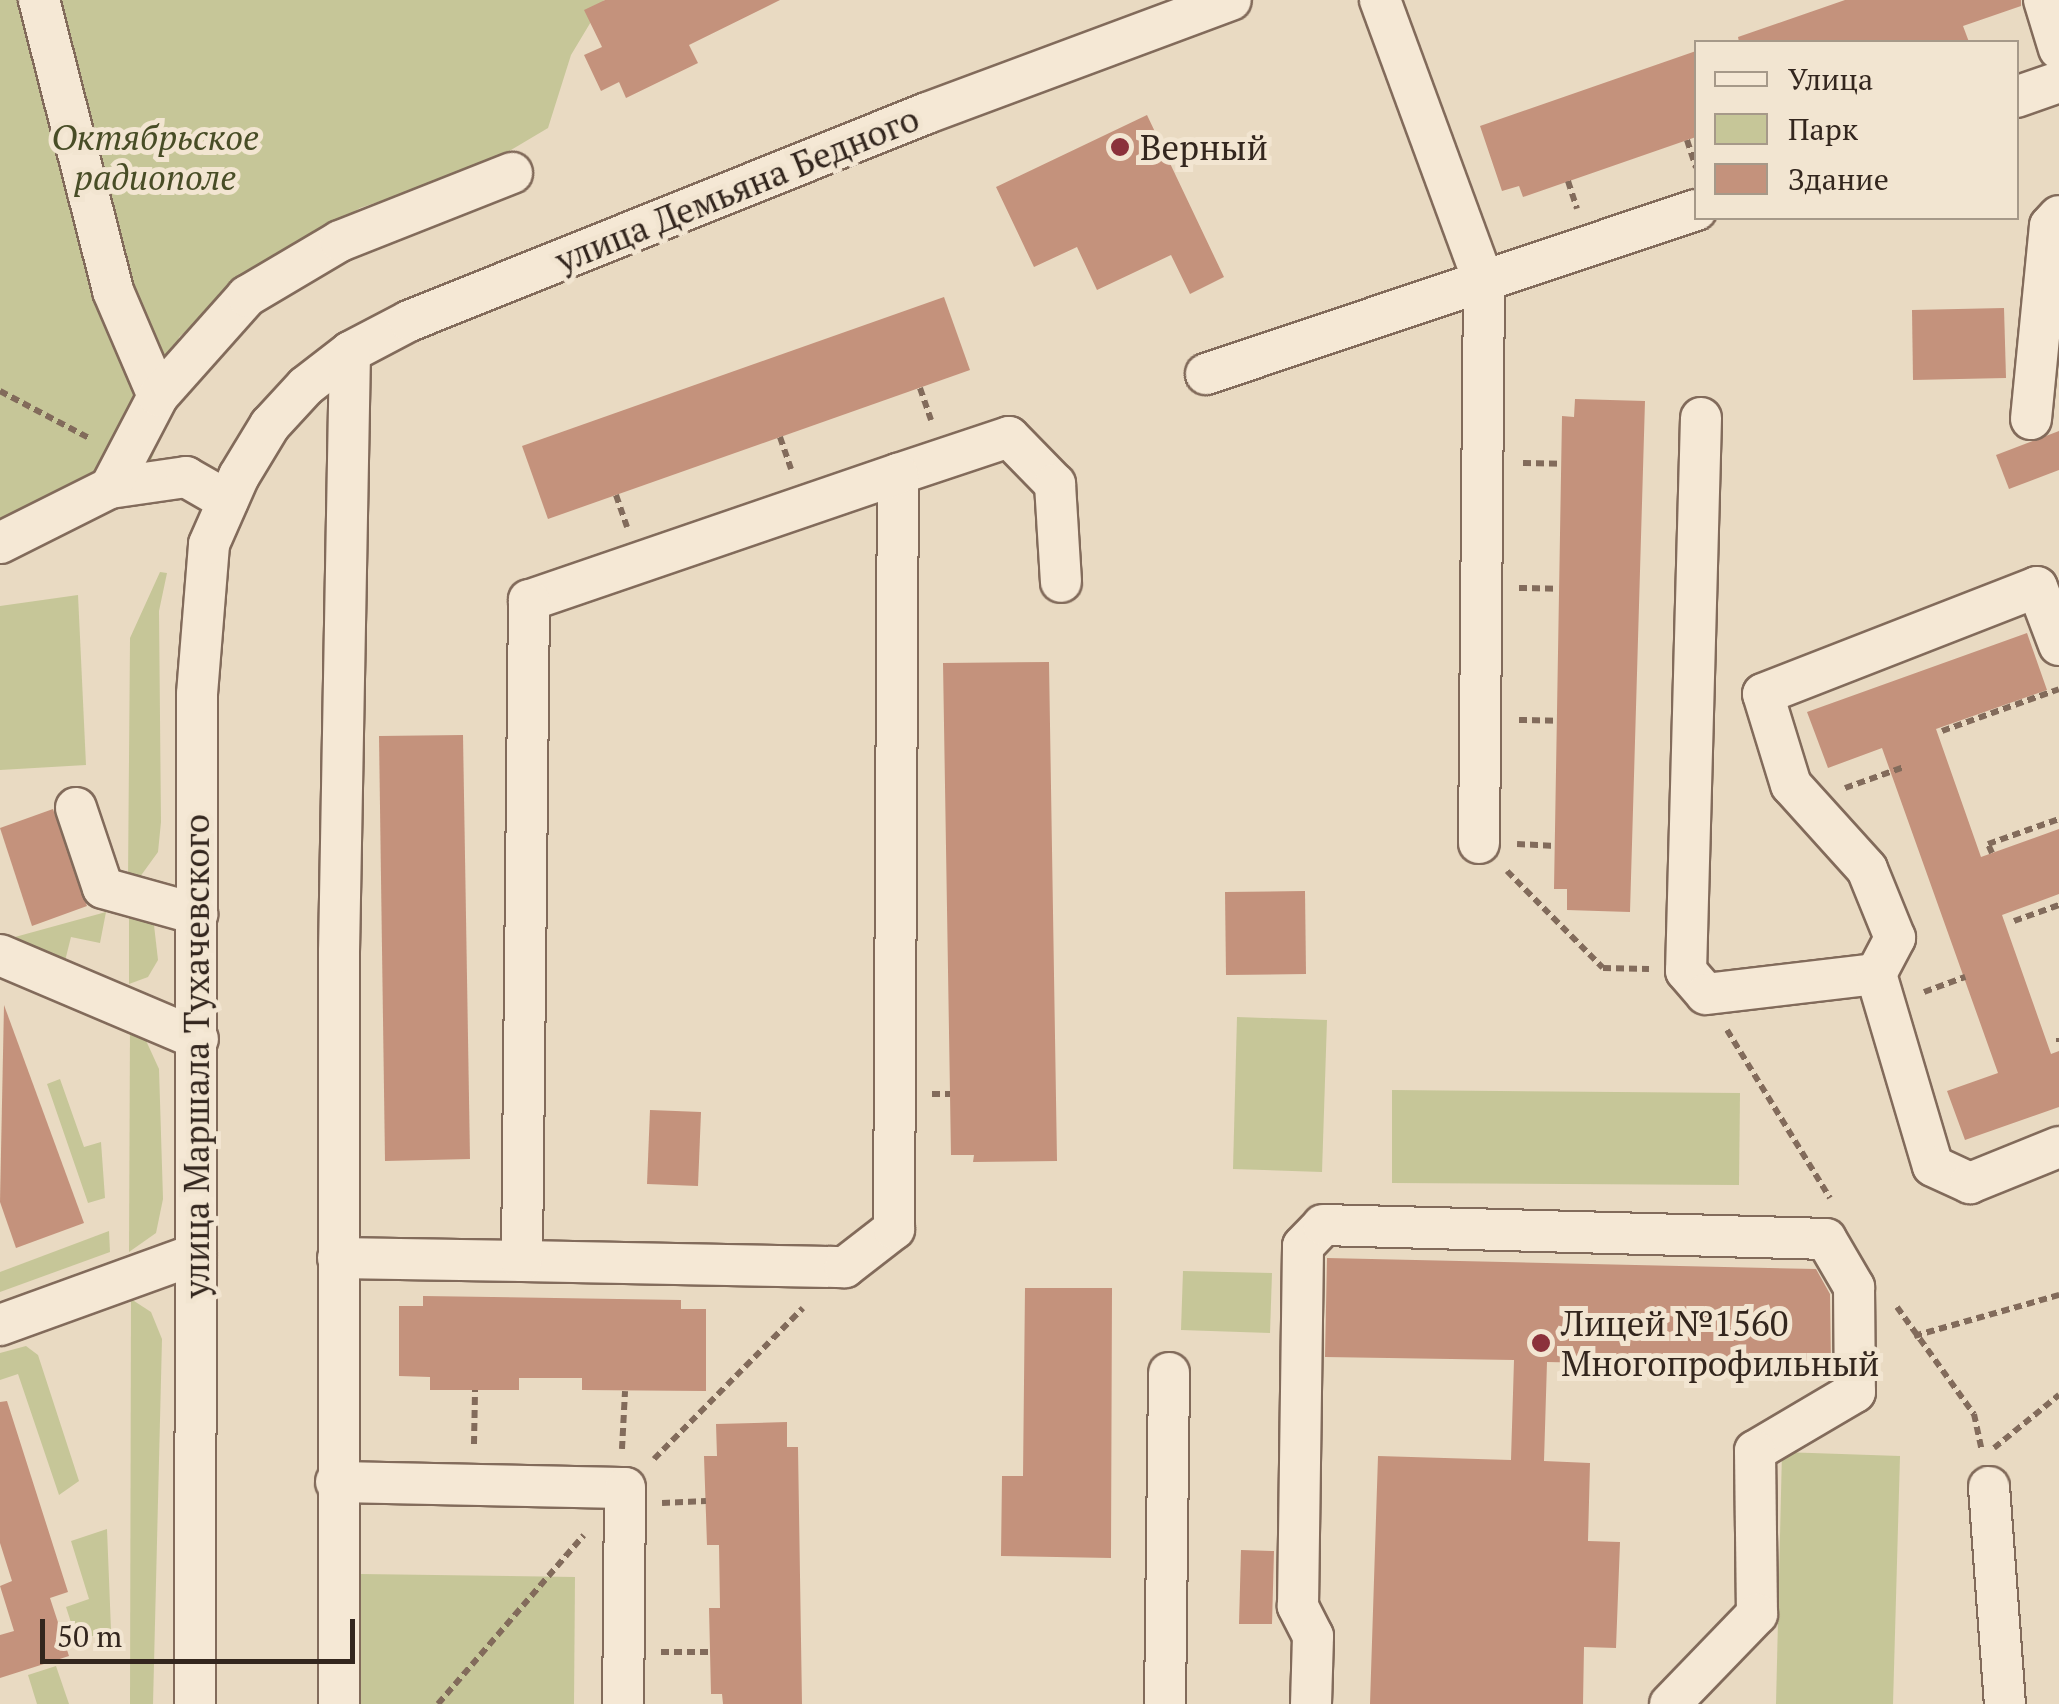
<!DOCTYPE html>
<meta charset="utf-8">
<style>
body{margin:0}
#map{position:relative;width:2059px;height:1704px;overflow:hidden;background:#e9dac2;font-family:"PT Serif",serif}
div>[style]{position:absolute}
.green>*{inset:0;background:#c6c698}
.building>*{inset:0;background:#c4927c}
.path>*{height:6px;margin-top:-3px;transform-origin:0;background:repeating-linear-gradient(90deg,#826b5b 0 8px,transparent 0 13px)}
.roads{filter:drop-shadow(2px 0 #826b5b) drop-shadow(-2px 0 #826b5b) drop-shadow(0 2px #826b5b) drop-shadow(0 -2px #826b5b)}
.minor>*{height:40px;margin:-20px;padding:0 20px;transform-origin:20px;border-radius:20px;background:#f5e8d5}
.dots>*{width:28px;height:28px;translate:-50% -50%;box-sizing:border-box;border:5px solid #f2e5d1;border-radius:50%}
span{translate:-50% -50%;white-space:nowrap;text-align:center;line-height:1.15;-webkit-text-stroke:10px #f2e5d1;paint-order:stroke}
.park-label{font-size:35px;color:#484d26;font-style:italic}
.poi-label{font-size:35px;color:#33261e}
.left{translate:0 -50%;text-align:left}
.street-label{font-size:35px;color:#33261e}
.legend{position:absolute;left:1694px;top:40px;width:325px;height:180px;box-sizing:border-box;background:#f2e5d1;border:2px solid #a69989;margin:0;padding:12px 18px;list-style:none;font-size:30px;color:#33261e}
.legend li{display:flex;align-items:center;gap:20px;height:50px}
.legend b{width:50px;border:2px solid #a69989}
.scale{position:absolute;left:40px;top:1619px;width:315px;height:45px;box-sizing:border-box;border:5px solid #33261e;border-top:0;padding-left:12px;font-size:30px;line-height:35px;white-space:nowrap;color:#33261e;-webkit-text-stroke:8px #f2e5d1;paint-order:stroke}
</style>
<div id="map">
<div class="green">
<i style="clip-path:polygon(0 0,604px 0,571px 55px,548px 128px,484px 166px,360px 208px,258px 273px,179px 337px,162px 433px,134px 503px,0 519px)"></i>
<i style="clip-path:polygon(160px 572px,167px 573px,159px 611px,161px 822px,158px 852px,137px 881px,128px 879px,130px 638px)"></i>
<i style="clip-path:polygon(78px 595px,86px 765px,0 770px,0 606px)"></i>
<i style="clip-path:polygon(129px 911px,154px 925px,158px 960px,148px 977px,129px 984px)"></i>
<i style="clip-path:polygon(106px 912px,100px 943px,71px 937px,65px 961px,13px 944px,15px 937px)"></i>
<i style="clip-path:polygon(1237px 1017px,1327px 1020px,1322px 1172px,1233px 1169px)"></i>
<i style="clip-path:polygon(130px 1026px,143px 1034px,159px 1069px,163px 1199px,156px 1233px,129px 1252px)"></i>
<i style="clip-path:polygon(60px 1079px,84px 1147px,101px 1142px,105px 1198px,88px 1203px,47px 1084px)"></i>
<i style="clip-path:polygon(1392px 1090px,1740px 1093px,1739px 1185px,1392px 1183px)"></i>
<i style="clip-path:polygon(109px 1231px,110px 1252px,0 1292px,0 1272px)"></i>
<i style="clip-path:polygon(1183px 1271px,1272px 1273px,1270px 1333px,1181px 1330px)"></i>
<i style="clip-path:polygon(131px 1299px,151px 1312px,162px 1339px,153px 1704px,130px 1704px)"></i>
<i style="clip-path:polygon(26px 1346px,38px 1355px,79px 1481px,59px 1495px,18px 1374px,0 1380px,0 1353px)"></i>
<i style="clip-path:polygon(1782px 1452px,1900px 1456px,1893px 1704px,1776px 1704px)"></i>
<i style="clip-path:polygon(107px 1529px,111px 1630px,77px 1641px,66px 1607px,89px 1599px,71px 1541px)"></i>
<i style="clip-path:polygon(360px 1574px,575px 1577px,574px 1704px,359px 1704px)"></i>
<i style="clip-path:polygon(56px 1666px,69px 1704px,37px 1704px,28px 1675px)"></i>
</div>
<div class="building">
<i style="clip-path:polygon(605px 0,780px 0,689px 45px,698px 63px,626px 98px,619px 82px,601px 91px,584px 55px,602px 47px,584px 10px)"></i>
<i style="clip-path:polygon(1845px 0,2021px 0,2021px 6px,1963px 26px,1969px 42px,1739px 42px,1738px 37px)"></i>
<i style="clip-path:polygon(1696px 51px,1696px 137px,1523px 197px,1519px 186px,1502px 191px,1480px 126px)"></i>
<i style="clip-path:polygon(1147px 115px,1224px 277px,1190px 294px,1171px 255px,1097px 290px,1077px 247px,1034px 267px,996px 187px)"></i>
<i style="clip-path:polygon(944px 297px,970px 370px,548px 519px,522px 446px)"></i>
<i style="clip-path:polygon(2004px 308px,2006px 378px,1913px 380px,1912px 310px)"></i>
<i style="clip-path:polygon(1575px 399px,1645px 401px,1630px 912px,1567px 910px,1567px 889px,1554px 889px,1562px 416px,1574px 417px)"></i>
<i style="clip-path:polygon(2059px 431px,2059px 470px,2009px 489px,1996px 455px)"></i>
<i style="clip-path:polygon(2027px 633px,2047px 690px,1936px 729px,1981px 857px,2059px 829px,2059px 894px,2002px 915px,2051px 1054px,2059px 1051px,2059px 1107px,1965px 1140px,1947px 1091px,1998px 1073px,1882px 748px,1828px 768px,1807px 712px)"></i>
<i style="clip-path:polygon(1049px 662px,1057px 1161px,973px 1162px,974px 1155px,951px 1155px,943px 663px)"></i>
<i style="clip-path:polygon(463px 735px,470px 1159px,385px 1161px,379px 736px)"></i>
<i style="clip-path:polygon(53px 809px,87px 906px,32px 926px,0 828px)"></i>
<i style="clip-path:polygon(1305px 891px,1306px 974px,1226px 975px,1225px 892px)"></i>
<i style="clip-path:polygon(4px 1005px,84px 1223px,16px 1248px,0 1202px)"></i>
<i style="clip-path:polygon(650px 1110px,701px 1112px,698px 1186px,647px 1184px)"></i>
<i style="clip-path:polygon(1327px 1258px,1816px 1269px,1830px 1294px,1831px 1368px,1547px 1362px,1544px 1461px,1590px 1463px,1588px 1541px,1620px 1542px,1616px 1648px,1584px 1647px,1583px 1704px,1370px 1704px,1378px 1456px,1511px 1460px,1514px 1360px,1325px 1357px)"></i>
<i style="clip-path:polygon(1025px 1288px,1112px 1288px,1111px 1558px,1001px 1556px,1002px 1476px,1023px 1476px)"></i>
<i style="clip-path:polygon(423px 1296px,681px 1300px,681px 1309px,706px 1309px,706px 1391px,582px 1390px,582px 1378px,519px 1378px,519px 1390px,430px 1390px,430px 1377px,399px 1376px,399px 1306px,423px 1306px)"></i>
<i style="clip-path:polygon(7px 1401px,68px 1592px,50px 1598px,69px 1656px,0 1678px,0 1635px,14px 1631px,0 1586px,12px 1581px,0 1543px,0 1402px)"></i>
<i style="clip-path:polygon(787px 1422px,787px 1447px,798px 1447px,802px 1704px,723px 1704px,722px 1694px,711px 1694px,709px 1608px,720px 1608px,719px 1545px,707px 1545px,704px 1456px,717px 1456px,716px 1424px)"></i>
<i style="clip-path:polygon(1241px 1550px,1274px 1551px,1272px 1624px,1239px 1624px)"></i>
</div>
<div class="path">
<i style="left:1687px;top:140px;width:29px;rotate:72deg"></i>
<i style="left:1568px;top:181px;width:29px;rotate:72deg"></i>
<i style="left:920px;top:388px;width:34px;rotate:71deg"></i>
<i style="left:0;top:391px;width:103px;rotate:27.8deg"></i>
<i style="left:780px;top:437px;width:34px;rotate:71deg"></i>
<i style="left:1523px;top:463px;width:39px;rotate:1deg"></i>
<i style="left:616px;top:495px;width:34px;rotate:71deg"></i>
<i style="left:1519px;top:588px;width:39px;rotate:1deg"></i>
<i style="left:1519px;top:720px;width:39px;rotate:1deg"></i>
<i style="left:1942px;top:731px;width:124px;rotate:-19.7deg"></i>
<i style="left:1845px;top:788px;width:63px;rotate:-19.6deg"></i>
<i style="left:1517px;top:844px;width:38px;rotate:3deg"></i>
<i style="left:1992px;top:853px;width:10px;rotate:-114deg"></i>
<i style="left:1988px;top:844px;width:75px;rotate:-19.4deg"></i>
<i style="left:1507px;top:871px;width:136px;rotate:45.3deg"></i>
<i style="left:1603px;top:968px;width:46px;rotate:1.2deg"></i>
<i style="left:2014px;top:921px;width:48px;rotate:-19.6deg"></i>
<i style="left:1924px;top:992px;width:44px;rotate:-20.1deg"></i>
<i style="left:1727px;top:1030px;width:197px;rotate:58.5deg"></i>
<i style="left:2059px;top:1038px;width:4px;rotate:90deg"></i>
<i style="left:932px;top:1094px;width:18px"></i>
<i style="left:1897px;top:1307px;width:132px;rotate:54.3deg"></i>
<i style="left:1974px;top:1414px;width:35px;rotate:78deg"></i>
<i style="left:1914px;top:1336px;width:151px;rotate:-15.8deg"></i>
<i style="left:474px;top:1444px;width:54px;rotate:-88.9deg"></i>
<i style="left:1994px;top:1448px;width:84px;rotate:-39.2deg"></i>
<i style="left:622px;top:1449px;width:58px;rotate:-87deg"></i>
<i style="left:654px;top:1459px;width:212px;rotate:-45.4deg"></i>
<i style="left:662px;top:1503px;width:44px;rotate:-2.6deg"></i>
<i style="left:661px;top:1652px;width:49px"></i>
<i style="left:438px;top:1704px;width:223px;rotate:-49.2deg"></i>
</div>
<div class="roads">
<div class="minor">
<i style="left:39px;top:0;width:300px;rotate:75.7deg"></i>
<i style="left:113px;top:291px;width:114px;rotate:66.8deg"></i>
<i style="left:1380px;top:0;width:302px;rotate:69.8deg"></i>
<i style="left:1484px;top:283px;width:560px;rotate:90.51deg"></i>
<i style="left:2044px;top:0;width:51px;rotate:73deg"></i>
<i style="left:2016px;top:97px;width:46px;rotate:-19.2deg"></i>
<i style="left:1206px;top:374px;width:517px;rotate:-18.51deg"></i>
<i style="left:1701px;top:418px;width:553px;rotate:91.55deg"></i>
<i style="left:1686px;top:971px;width:30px;rotate:49deg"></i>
<i style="left:1706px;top:994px;width:171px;rotate:-6.7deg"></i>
<i style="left:1876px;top:974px;width:200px;rotate:73.5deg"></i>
<i style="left:1933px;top:1166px;width:41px;rotate:24.7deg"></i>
<i style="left:1970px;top:1183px;width:96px;rotate:-22deg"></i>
<i style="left:2031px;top:419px;width:194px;rotate:-84.4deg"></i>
<i style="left:2050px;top:226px;width:13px;rotate:-48deg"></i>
<i style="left:898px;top:474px;width:117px;rotate:-18.4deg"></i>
<i style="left:1009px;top:437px;width:66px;rotate:45.6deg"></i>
<i style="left:1055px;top:484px;width:98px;rotate:86.5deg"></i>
<i style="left:110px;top:488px;width:77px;rotate:-8.2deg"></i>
<i style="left:186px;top:477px;width:48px;rotate:29.7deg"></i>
<i style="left:0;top:543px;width:123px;rotate:-26.6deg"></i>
<i style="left:110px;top:488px;width:104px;rotate:-62.4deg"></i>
<i style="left:158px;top:396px;width:134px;rotate:-48.3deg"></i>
<i style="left:247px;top:296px;width:108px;rotate:-30.6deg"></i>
<i style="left:340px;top:241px;width:185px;rotate:-21.6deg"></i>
<i style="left:76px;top:808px;width:84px;rotate:71.4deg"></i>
<i style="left:103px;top:888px;width:98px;rotate:15.5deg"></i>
<i style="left:0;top:955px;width:215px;rotate:23deg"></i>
<i style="left:1876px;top:974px;width:41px;rotate:-62.2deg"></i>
<i style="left:1895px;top:938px;width:74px;rotate:-112.1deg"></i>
<i style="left:1867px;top:869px;width:113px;rotate:-132.1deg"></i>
<i style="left:1791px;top:785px;width:95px;rotate:-107.1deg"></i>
<i style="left:1763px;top:694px;width:294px;rotate:-21.3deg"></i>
<i style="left:2037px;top:587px;width:62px;rotate:69.2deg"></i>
<i style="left:338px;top:1258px;width:184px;rotate:0.9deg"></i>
<i style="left:522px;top:1261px;width:323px;rotate:1.1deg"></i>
<i style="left:845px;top:1267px;width:62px;rotate:-37.8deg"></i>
<i style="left:894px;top:1229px;width:755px;rotate:-89.7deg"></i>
<i style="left:898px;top:474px;width:390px;rotate:161.1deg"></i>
<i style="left:529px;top:600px;width:661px;rotate:90.61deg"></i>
<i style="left:0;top:1325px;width:208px;rotate:-19.9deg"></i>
<i style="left:336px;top:1482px;width:289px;rotate:1.2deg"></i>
<i style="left:625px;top:1488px;width:216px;rotate:90.5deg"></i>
<i style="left:1989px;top:1487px;width:218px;rotate:85.8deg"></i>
<i style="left:195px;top:1704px;width:1010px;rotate:-89.89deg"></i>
<i style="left:197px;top:694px;width:150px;rotate:-85.4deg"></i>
<i style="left:209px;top:544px;width:74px;rotate:-66.2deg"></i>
<i style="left:239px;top:476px;width:60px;rotate:-58.7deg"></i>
<i style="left:270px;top:425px;width:53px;rotate:-47.3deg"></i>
<i style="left:306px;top:386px;width:56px;rotate:-37.7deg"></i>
<i style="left:350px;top:352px;width:67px;rotate:-27.7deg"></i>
<i style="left:409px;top:321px;width:558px;rotate:-21.88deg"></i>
<i style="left:927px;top:113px;width:324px;rotate:-20.4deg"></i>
<i style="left:339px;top:1704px;width:752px;rotate:-90deg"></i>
<i style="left:339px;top:952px;width:600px;rotate:-88.95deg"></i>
<i style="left:1165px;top:1704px;width:331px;rotate:-89.3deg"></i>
<i style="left:1311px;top:1704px;width:68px;rotate:-88.3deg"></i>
<i style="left:1313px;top:1636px;width:34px;rotate:-117deg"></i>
<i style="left:1298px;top:1606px;width:360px;rotate:-89.2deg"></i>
<i style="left:1303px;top:1246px;width:29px;rotate:-46deg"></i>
<i style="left:1323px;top:1225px;width:503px;rotate:1.59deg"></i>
<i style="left:1826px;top:1239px;width:56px;rotate:59.7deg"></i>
<i style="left:1854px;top:1287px;width:105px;rotate:89.5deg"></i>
<i style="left:1855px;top:1392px;width:116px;rotate:149.5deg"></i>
<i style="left:1755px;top:1451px;width:163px;rotate:89.3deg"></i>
<i style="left:1757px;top:1614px;width:125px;rotate:134deg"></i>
</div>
</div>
<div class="dots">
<i style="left:1120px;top:147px;background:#8b313b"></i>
<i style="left:1541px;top:1343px;background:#8b313b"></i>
</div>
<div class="park-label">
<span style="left:155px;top:157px">Октябрьское<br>радиополе</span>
</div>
<div class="poi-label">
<span class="left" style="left:1140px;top:147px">Верный</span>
<span class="left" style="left:1561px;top:1343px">Лицей №1560<br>Многопрофильный</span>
</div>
<div class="street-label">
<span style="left:737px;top:189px;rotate:-22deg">улица Демьяна Бедного</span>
<span style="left:196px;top:1056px;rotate:-90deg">улица Маршала Тухачевского</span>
</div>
<ul class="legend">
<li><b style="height:12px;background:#f5e8d5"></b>Улица</li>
<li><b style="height:28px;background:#c6c698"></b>Парк</li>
<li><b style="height:28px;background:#c4927c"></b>Здание</li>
</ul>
<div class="scale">50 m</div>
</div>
